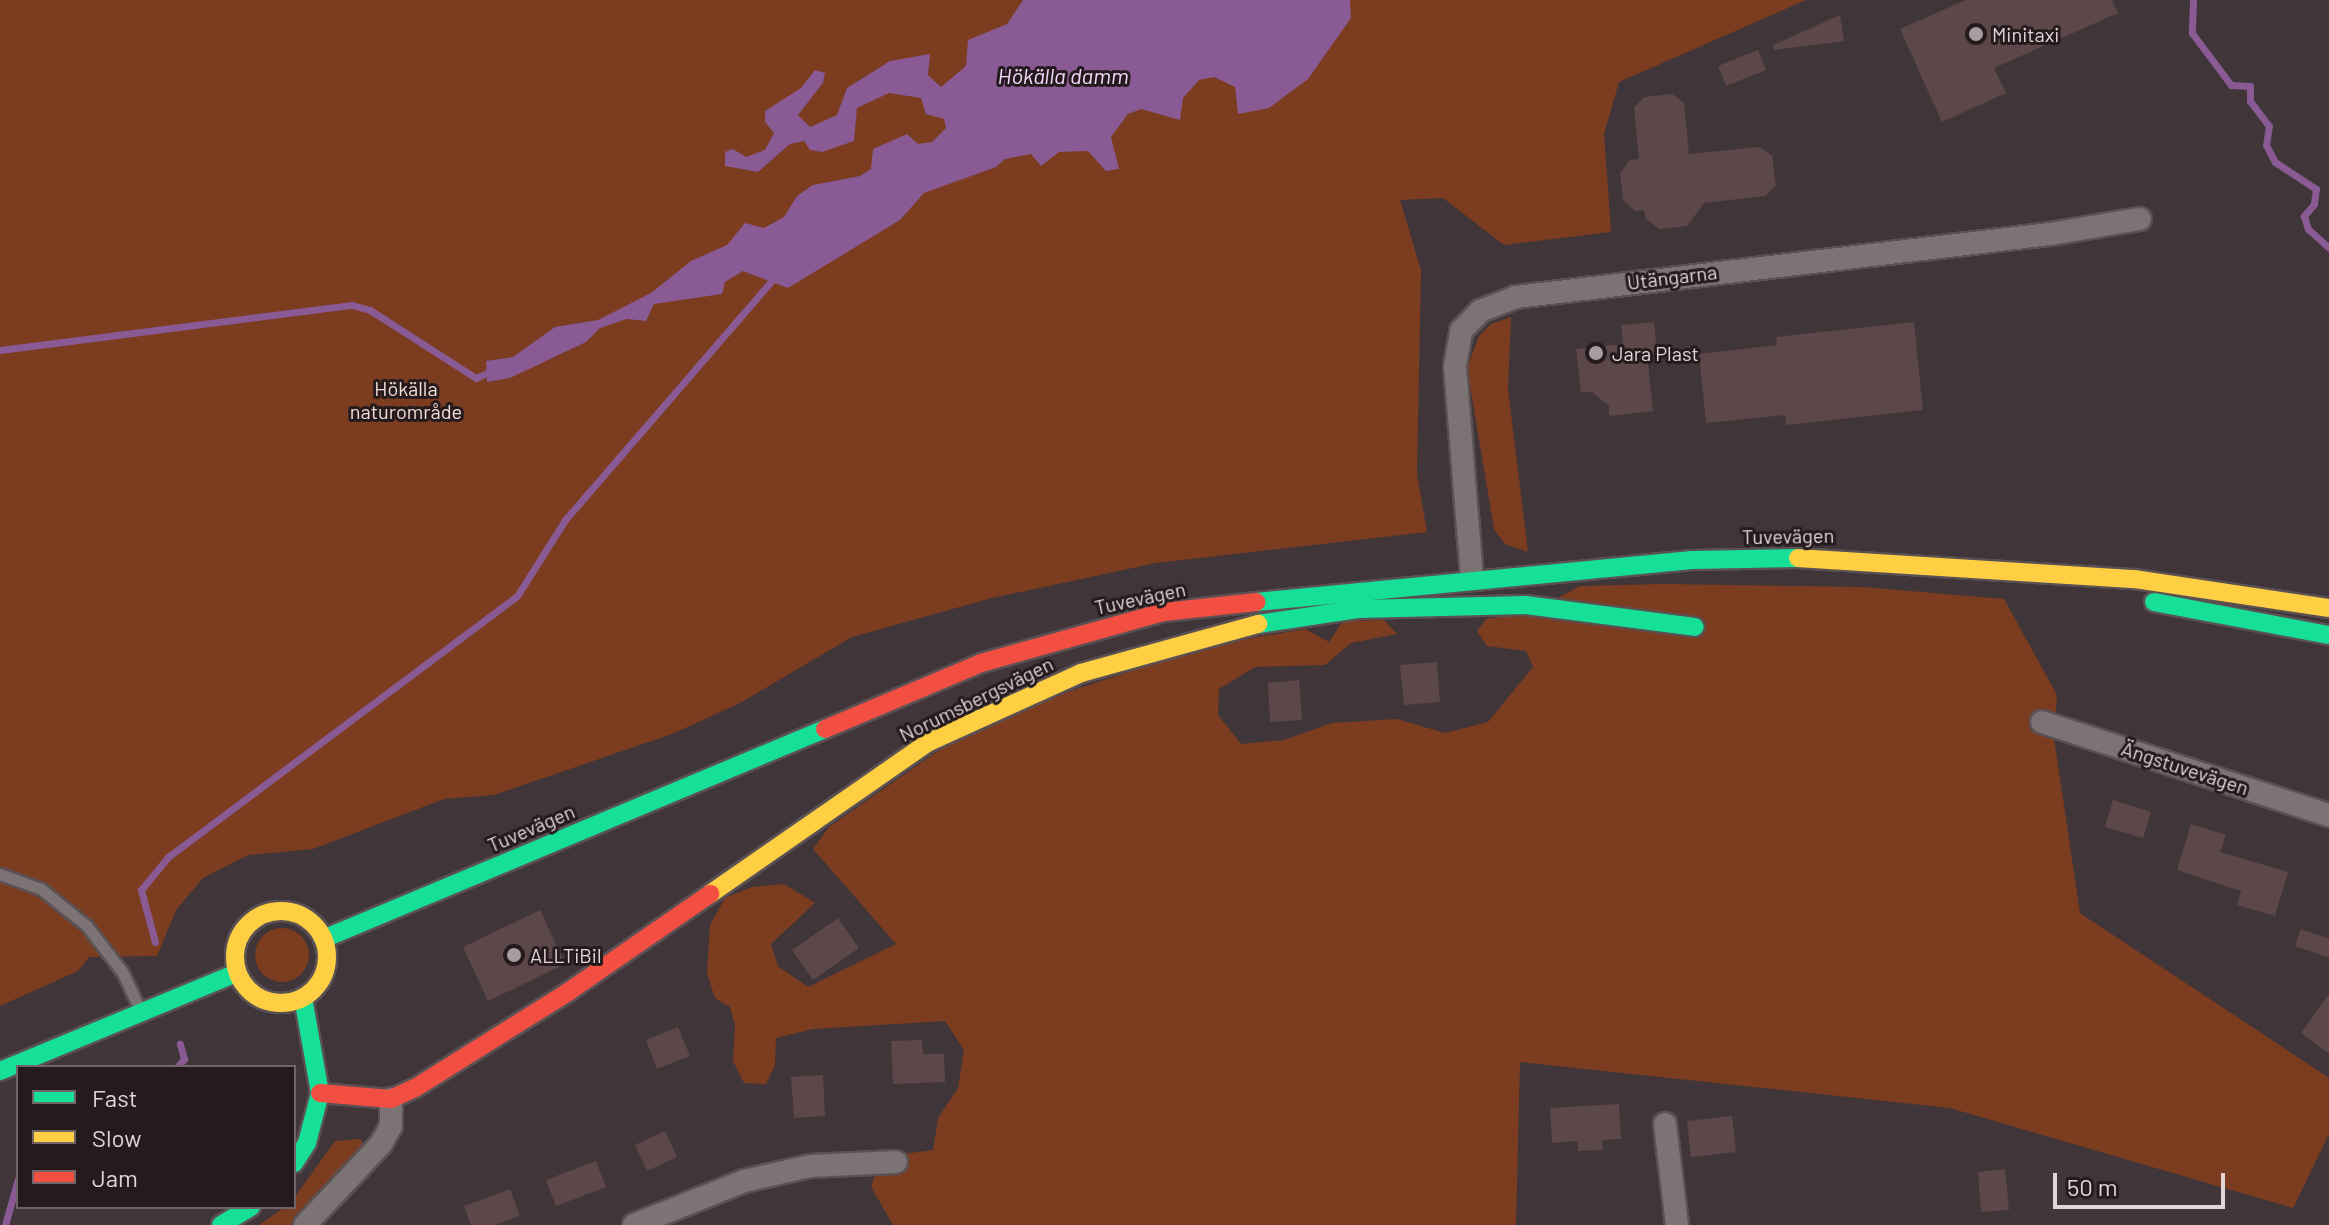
<!DOCTYPE html>
<meta charset="utf-8">
<style>
body{margin:0}
#map{position:relative;width:2329px;height:1225px;overflow:hidden;background:#403538;font-family:Barlow,sans-serif}
div>[style]{position:absolute}
.green>*{inset:0;background:#7b3c1f}
.round{border-radius:50%}
.water>*{inset:0;background:#895a93}
.stream>*{height:7px;margin:-3.5px;padding:0 3.5px;transform-origin:3.5px;border-radius:3.5px;background:#895a93}
.building>*{inset:0;background:#5c4849}
.roads{filter:drop-shadow(2px 0 #5b5154) drop-shadow(-2px 0 #5b5154) drop-shadow(0 2px #5b5154) drop-shadow(0 -2px #5b5154)}
.lane>*{height:11px;margin:-5.5px;padding:0 5.5px;transform-origin:5.5px;border-radius:5.5px;background:#7c7375}
.street>*{height:22px;margin:-11px;padding:0 11px;transform-origin:11px;border-radius:11px;background:#7c7375}
.fast>*{height:18px;margin:-9px;padding:0 9px;transform-origin:9px;border-radius:9px;background:#16e098}
.slow>*{height:18px;margin:-9px;padding:0 9px;transform-origin:9px;border-radius:9px;background:#ffcf43}
.slow>.ring{margin:-9px;padding:0;box-sizing:content-box;background:none;border:18px solid #ffcf43;border-radius:50%}
.jam>*{height:18px;margin:-9px;padding:0 9px;transform-origin:9px;border-radius:9px;background:#f24e42}
.dots>*{width:22px;height:22px;translate:-50% -50%;box-sizing:border-box;border:4px solid #251b1e;border-radius:50%}
span{translate:-50% -50%;white-space:nowrap;text-align:center;line-height:1.15;-webkit-text-stroke:6px #251b1e;paint-order:stroke}
.poi-label{font-size:20px;color:#e2d4d7}
.left{translate:0 -50%;text-align:left}
.street-label{font-size:20px;color:#e2d4d7}
.park-label{font-size:20px;color:#f3dcd3}
.water-label{font-size:22px;color:#f4d8fb;font-style:italic}
.legend{position:absolute;left:16px;top:1065px;width:280px;height:144px;box-sizing:border-box;background:#251b1e;border:2px solid #716568;margin:0;padding:10px 14px;list-style:none;font-size:24px;color:#e2d4d7}
.legend li{display:flex;align-items:center;gap:16px;height:40px}
.legend b{width:40px;border:2px solid #716568}
.scale{position:absolute;left:2053px;top:1173px;width:172px;height:36px;box-sizing:border-box;border:4px solid #e2d4d7;border-top:0;padding-left:10px;font-size:24px;line-height:28px;white-space:nowrap;color:#e2d4d7;-webkit-text-stroke:6px #251b1e;paint-order:stroke}
</style>
<div id="map">
<div class="green">
<i style="clip-path:polygon(0 0,1806px 0,1619px 82px,1604px 134px,1611px 232px,1504px 245px,1443px 198px,1400px 200px,1421px 270px,1417px 474px,1427px 532px,1156px 563px,992px 598px,852px 637px,740px 703px,672px 734px,494px 795px,444px 799px,313px 849px,248px 855px,203px 878px,176px 910px,157px 956px,89px 957px,78px 971px,0 1006px)"></i>
<i style="clip-path:polygon(1511px 317px,1508px 389px,1528px 552px,1505px 544px,1494px 529px,1467px 368px,1479px 336px,1491px 324px)"></i>
<i style="clip-path:polygon(1663px 584px,1862px 587px,2004px 599px,2057px 695px,2054px 738px,2080px 913px,2329px 1078px,2329px 1134px,2293px 1208px,1950px 1108px,1520px 1062px,1516px 1225px,893px 1225px,871px 1187px,881px 1157px,933px 1150px,938px 1118px,958px 1088px,964px 1050px,945px 1021px,813px 1029px,776px 1038px,775px 1065px,766px 1084px,744px 1083px,733px 1061px,735px 1025px,730px 1007px,715px 998px,707px 973px,710px 925px,725px 898px,752px 887px,784px 884px,815px 903px,771px 944px,778px 966px,808px 987px,896px 944px,813px 849px,829px 827px,945px 746px,1028px 705px,1210px 645px,1305px 629px,1329px 642px,1343px 621px,1384px 620px,1397px 634px,1351px 643px,1325px 665px,1255px 667px,1219px 689px,1218px 715px,1241px 744px,1284px 740px,1332px 723px,1397px 719px,1445px 733px,1488px 722px,1533px 667px,1526px 651px,1487px 646px,1477px 631px,1486px 619px,1531px 612px,1580px 586px)"></i>
<i class="round" style="left:255px;top:928px;width:54px;height:54px"></i>
<i style="clip-path:polygon(360px 1139px,364px 1144px,291px 1225px,259px 1225px,285px 1207px,294px 1207px,294px 1198px,335px 1141px)"></i>
</div>
<div class="water">
<i style="clip-path:polygon(1023px 0,1350px 0,1351px 18px,1308px 79px,1269px 108px,1238px 114px,1235px 87px,1214px 77px,1199px 80px,1183px 98px,1180px 120px,1141px 109px,1128px 114px,1111px 137px,1119px 169px,1106px 171px,1088px 151px,1059px 152px,1041px 166px,1031px 154px,1005px 159px,996px 167px,924px 193px,900px 220px,788px 288px,743px 271px,725px 282px,722px 294px,654px 304px,646px 321px,627px 319px,600px 328px,586px 342px,510px 378px,487px 382px,486px 361px,513px 357px,555px 327px,598px 320px,651px 293px,691px 261px,727px 245px,745px 223px,764px 228px,784px 217px,797px 196px,813px 185px,860px 176px,871px 169px,873px 149px,907px 134px,918px 144px,932px 142px,946px 128px,944px 119px,926px 114px,921px 98px,889px 93px,857px 108px,854px 141px,822px 152px,810px 150px,804px 141px,790px 144px,758px 172px,725px 166px,725px 152px,733px 149px,746px 157px,765px 150px,774px 133px,765px 122px,765px 111px,801px 88px,815px 70px,825px 73px,823px 83px,798px 115px,810px 127px,837px 115px,847px 88px,890px 61px,930px 54px,928px 75px,941px 87px,966px 66px,968px 40px,1007px 24px)"></i>
</div>
<div class="stream">
<i style="left:2193px;top:0;width:33px;rotate:92deg"></i>
<i style="left:2192px;top:33px;width:65px;rotate:53.1deg"></i>
<i style="left:2231px;top:85px;width:19px;rotate:3deg"></i>
<i style="left:2250px;top:86px;width:15px;rotate:90deg"></i>
<i style="left:2250px;top:101px;width:31px;rotate:53deg"></i>
<i style="left:2269px;top:126px;width:19px;rotate:99deg"></i>
<i style="left:2266px;top:145px;width:19px;rotate:62deg"></i>
<i style="left:2275px;top:162px;width:49px;rotate:33.4deg"></i>
<i style="left:2316px;top:189px;width:15px;rotate:98deg"></i>
<i style="left:2314px;top:204px;width:16px;rotate:130deg"></i>
<i style="left:2304px;top:216px;width:14px;rotate:73deg"></i>
<i style="left:2308px;top:229px;width:28px;rotate:42deg"></i>
<i style="left:0;top:350px;width:355px;rotate:-7.3deg"></i>
<i style="left:352px;top:305px;width:19px;rotate:16deg"></i>
<i style="left:370px;top:310px;width:126px;rotate:32.7deg"></i>
<i style="left:476px;top:378px;width:20px;rotate:-24deg"></i>
<i style="left:155px;top:942px;width:54px;rotate:-105.1deg"></i>
<i style="left:141px;top:890px;width:43px;rotate:-50.7deg"></i>
<i style="left:168px;top:857px;width:436px;rotate:-36.8deg"></i>
<i style="left:517px;top:596px;width:90px;rotate:-57.7deg"></i>
<i style="left:565px;top:520px;width:321px;rotate:-49.2deg"></i>
<i style="left:177px;top:1067px;width:11px;rotate:-49deg"></i>
<i style="left:184px;top:1059px;width:16px;rotate:-105deg"></i>
<i style="left:5px;top:1225px;width:48px;rotate:-74.2deg"></i>
</div>
<div class="building">
<i style="clip-path:polygon(1966px 0,2112px 0,2118px 13px,1994px 68px,2006px 93px,1942px 122px,1900px 29px)"></i>
<i style="clip-path:polygon(1840px 15px,1844px 41px,1774px 50px,1773px 45px)"></i>
<i style="clip-path:polygon(1758px 50px,1766px 70px,1726px 86px,1718px 66px)"></i>
<i style="clip-path:polygon(1672px 94px,1684px 103px,1689px 154px,1760px 147px,1772px 156px,1776px 185px,1765px 196px,1704px 203px,1687px 226px,1659px 229px,1646px 219px,1644px 210px,1635px 211px,1623px 200px,1620px 173px,1630px 160px,1639px 159px,1634px 108px,1644px 97px)"></i>
<i style="clip-path:polygon(1654px 322px,1657px 354px,1647px 355px,1653px 411px,1609px 416px,1609px 406px,1592px 392px,1581px 392px,1576px 349px,1623px 344px,1621px 325px)"></i>
<i style="clip-path:polygon(1914px 322px,1923px 410px,1786px 425px,1785px 415px,1706px 423px,1699px 354px,1777px 345px,1776px 337px)"></i>
<i style="clip-path:polygon(1437px 662px,1440px 702px,1404px 705px,1400px 665px)"></i>
<i style="clip-path:polygon(1299px 680px,1302px 720px,1270px 722px,1268px 683px)"></i>
<i style="clip-path:polygon(2113px 800px,2151px 812px,2143px 838px,2105px 827px)"></i>
<i style="clip-path:polygon(2191px 824px,2226px 835px,2220px 852px,2288px 872px,2275px 916px,2237px 905px,2241px 891px,2177px 870px)"></i>
<i style="clip-path:polygon(540px 910px,565px 964px,488px 1001px,463px 947px)"></i>
<i style="clip-path:polygon(838px 918px,859px 948px,813px 980px,792px 950px)"></i>
<i style="clip-path:polygon(2301px 929px,2329px 939px,2329px 958px,2295px 946px)"></i>
<i style="clip-path:polygon(2329px 994px,2329px 1054px,2301px 1033px)"></i>
<i style="clip-path:polygon(678px 1027px,690px 1056px,657px 1069px,646px 1040px)"></i>
<i style="clip-path:polygon(922px 1040px,923px 1054px,944px 1054px,945px 1082px,893px 1084px,891px 1041px)"></i>
<i style="clip-path:polygon(823px 1075px,825px 1116px,794px 1118px,791px 1077px)"></i>
<i style="clip-path:polygon(1619px 1104px,1621px 1139px,1602px 1140px,1603px 1150px,1578px 1151px,1578px 1141px,1552px 1143px,1550px 1108px)"></i>
<i style="clip-path:polygon(1732px 1116px,1736px 1152px,1691px 1157px,1687px 1121px)"></i>
<i style="clip-path:polygon(665px 1131px,677px 1157px,647px 1171px,635px 1145px)"></i>
<i style="clip-path:polygon(596px 1161px,606px 1187px,556px 1206px,546px 1180px)"></i>
<i style="clip-path:polygon(2005px 1169px,2009px 1210px,1981px 1212px,1978px 1172px)"></i>
<i style="clip-path:polygon(510px 1189px,520px 1216px,495px 1225px,471px 1225px,464px 1206px)"></i>
</div>
<div class="roads">
<div class="lane">
<i style="left:0;top:874px;width:44px;rotate:20.1deg"></i>
<i style="left:41px;top:889px;width:59px;rotate:38.8deg"></i>
<i style="left:87px;top:926px;width:59px;rotate:52.5deg"></i>
<i style="left:123px;top:973px;width:41px;rotate:65.3deg"></i>
</div>
<div class="street">
<i style="left:1472px;top:578px;width:213px;rotate:-94.6deg"></i>
<i style="left:1455px;top:366px;width:36px;rotate:-80deg"></i>
<i style="left:1461px;top:331px;width:28px;rotate:-46deg"></i>
<i style="left:1480px;top:311px;width:39px;rotate:-21deg"></i>
<i style="left:1516px;top:297px;width:538px;rotate:-6.73deg"></i>
<i style="left:2050px;top:234px;width:91px;rotate:-9.5deg"></i>
<i style="left:2042px;top:722px;width:302px;rotate:18deg"></i>
<i style="left:1665px;top:1124px;width:102px;rotate:83.2deg"></i>
<i style="left:305px;top:1225px;width:111px;rotate:-46.8deg"></i>
<i style="left:381px;top:1144px;width:21px;rotate:-61deg"></i>
<i style="left:391px;top:1126px;width:27px;rotate:-90deg"></i>
<i style="left:634px;top:1225px;width:118px;rotate:-21.8deg"></i>
<i style="left:744px;top:1181px;width:68px;rotate:-12.8deg"></i>
<i style="left:810px;top:1166px;width:86px;rotate:-2.7deg"></i>
</div>
<div class="fast">
<i style="left:1256px;top:602px;width:438px;rotate:-5.5deg"></i>
<i style="left:1692px;top:560px;width:106px;rotate:-1.1deg"></i>
<i style="left:2154px;top:602px;width:178px;rotate:10.7deg"></i>
<i style="left:1258px;top:624px;width:101px;rotate:-8.5deg"></i>
<i style="left:1358px;top:609px;width:168px;rotate:-1.4deg"></i>
<i style="left:1526px;top:605px;width:170px;rotate:7.4deg"></i>
<i style="left:323px;top:939px;width:544px;rotate:-22.7deg"></i>
<i style="left:0;top:1071px;width:256px;rotate:-22.5deg"></i>
<i style="left:294px;top:1163px;width:24px;rotate:-57deg"></i>
<i style="left:307px;top:1143px;width:52px;rotate:-75.4deg"></i>
<i style="left:320px;top:1093px;width:97px;rotate:-100.1deg"></i>
<i style="left:221px;top:1225px;width:35px;rotate:-31deg"></i>
</div>
<div class="slow">
<i style="left:1798px;top:558px;width:337px;rotate:3.6deg"></i>
<i style="left:2134px;top:579px;width:197px;rotate:8.5deg"></i>
<i style="left:710px;top:894px;width:267px;rotate:-34.8deg"></i>
<i style="left:929px;top:742px;width:167px;rotate:-24.4deg"></i>
<i style="left:1081px;top:673px;width:184px;rotate:-15.5deg"></i>
<i class="ring" style="left:235px;top:911px;width:74px;height:74px"></i>
</div>
<div class="jam">
<i style="left:825px;top:729px;width:169px;rotate:-22.9deg"></i>
<i style="left:981px;top:663px;width:190px;rotate:-15.6deg"></i>
<i style="left:1164px;top:612px;width:93px;rotate:-6.2deg"></i>
<i style="left:320px;top:1093px;width:71px;rotate:4.8deg"></i>
<i style="left:391px;top:1099px;width:26px;rotate:-25deg"></i>
<i style="left:415px;top:1088px;width:181px;rotate:-32.1deg"></i>
<i style="left:568px;top:992px;width:173px;rotate:-34.6deg"></i>
</div>
</div>
<div class="dots">
<i style="left:1976px;top:34px;background:#a99c9f"></i>
<i style="left:1596px;top:353px;background:#a99c9f"></i>
<i style="left:514px;top:955px;background:#a99c9f"></i>
</div>
<div class="poi-label">
<span class="left" style="left:1992px;top:34px">Minitaxi</span>
<span class="left" style="left:1612px;top:353px">Jara Plast</span>
<span class="left" style="left:530px;top:955px">ALLTiBil</span>
</div>
<div class="street-label">
<span style="left:1672px;top:277px;rotate:-7deg">Utängarna</span>
<span style="left:1788px;top:536px;rotate:-1deg">Tuvevägen</span>
<span style="left:1140px;top:598px;rotate:-12deg">Tuvevägen</span>
<span style="left:976px;top:699px;rotate:-26deg">Norumsbergsvägen</span>
<span style="left:2185px;top:768px;rotate:18deg">Ängstuvevägen</span>
<span style="left:531px;top:828px;rotate:-23deg">Tuvevägen</span>
</div>
<div class="park-label">
<span style="left:406px;top:400px">Hökälla<br>naturområde</span>
</div>
<div class="water-label">
<span style="left:1063px;top:76px">Hökälla damm</span>
</div>
<ul class="legend">
<li><b style="height:10px;background:#16e098"></b>Fast</li>
<li><b style="height:10px;background:#ffcf43"></b>Slow</li>
<li><b style="height:10px;background:#f24e42"></b>Jam</li>
</ul>
<div class="scale">50 m</div>
</div>
